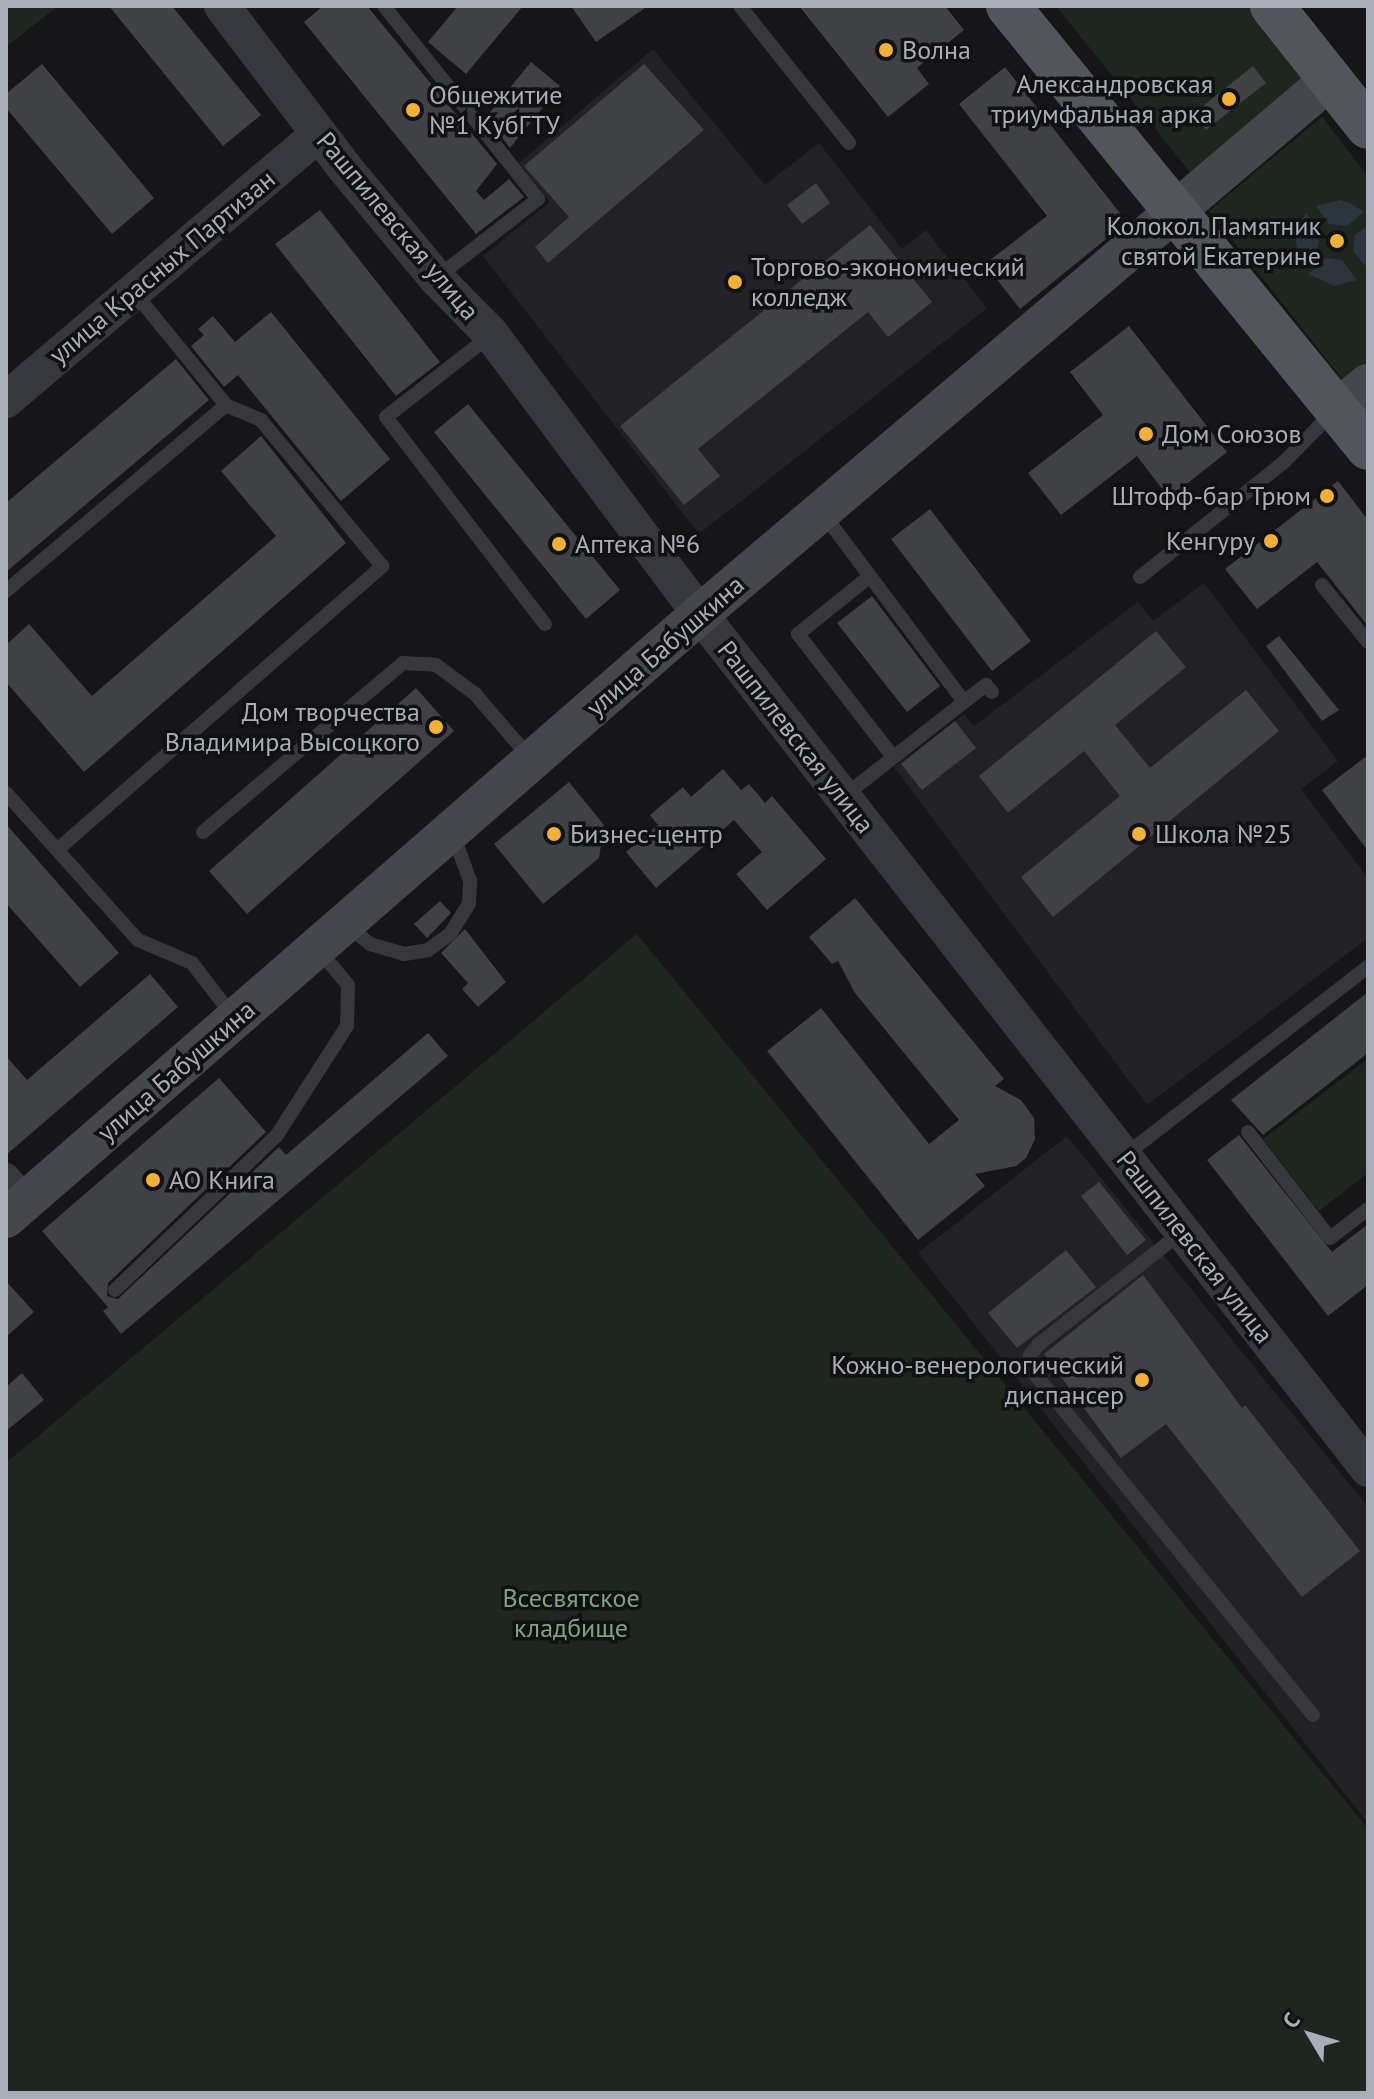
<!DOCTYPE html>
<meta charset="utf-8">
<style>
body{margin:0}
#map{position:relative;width:1374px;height:2099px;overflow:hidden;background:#161618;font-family:"PT Sans",sans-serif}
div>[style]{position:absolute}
.built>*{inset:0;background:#222225}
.green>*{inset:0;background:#1e261f}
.water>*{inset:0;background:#2c353c}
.building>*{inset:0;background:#404145}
.service>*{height:14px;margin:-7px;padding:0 7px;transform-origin:7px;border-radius:7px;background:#37383d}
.minor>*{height:28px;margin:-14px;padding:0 14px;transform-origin:14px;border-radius:14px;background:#37383d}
.tertiary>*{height:36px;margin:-18px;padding:0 18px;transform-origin:18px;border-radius:18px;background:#37383d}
.secondary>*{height:40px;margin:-20px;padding:0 20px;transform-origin:20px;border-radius:20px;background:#45474d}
.primary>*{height:44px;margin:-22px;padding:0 22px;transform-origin:22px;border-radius:22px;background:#53555c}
.dots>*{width:22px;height:22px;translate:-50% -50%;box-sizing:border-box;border:4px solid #111113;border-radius:50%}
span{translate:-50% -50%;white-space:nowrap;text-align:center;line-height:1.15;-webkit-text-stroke:7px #111113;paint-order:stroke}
.poi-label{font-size:26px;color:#a8adb8}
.left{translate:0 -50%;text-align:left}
.right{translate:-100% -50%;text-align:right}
.street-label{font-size:26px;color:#a8adb8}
.park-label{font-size:26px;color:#7fa381}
.frame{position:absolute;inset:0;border:8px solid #a8adb8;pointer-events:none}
.north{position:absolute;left:1270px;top:1995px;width:80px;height:80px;-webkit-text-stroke:6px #111113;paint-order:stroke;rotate:308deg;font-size:22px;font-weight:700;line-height:32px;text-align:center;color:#a8adb8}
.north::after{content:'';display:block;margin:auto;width:28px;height:36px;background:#a8adb8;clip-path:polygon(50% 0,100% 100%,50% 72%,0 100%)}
</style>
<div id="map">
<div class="built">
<i style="clip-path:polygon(653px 49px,765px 185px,819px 143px,902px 249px,926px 230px,987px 308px,699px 534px,483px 256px,550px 202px,519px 163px)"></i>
<i style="clip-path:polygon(1204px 583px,1338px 761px,1301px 789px,1368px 878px,1368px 938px,1147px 1105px,894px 767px,964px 714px,974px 726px,1138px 602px,1153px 621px)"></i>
<i style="clip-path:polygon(1067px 1136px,1368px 1507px,1368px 1823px,918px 1253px)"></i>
</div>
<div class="green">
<i style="clip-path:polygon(6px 6px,58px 6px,6px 47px)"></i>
<i style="clip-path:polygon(1056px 6px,1256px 6px,1314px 79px,1194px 177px)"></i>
<i style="clip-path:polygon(1322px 117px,1368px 176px,1368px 362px,1344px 381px,1209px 211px)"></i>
<i style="clip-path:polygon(637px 934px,1368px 1829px,1368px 2093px,6px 2093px,6px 1463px)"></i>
<i style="clip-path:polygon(1368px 1059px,1368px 1173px,1319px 1211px,1263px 1139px)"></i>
</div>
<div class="water">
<i style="clip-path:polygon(1340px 200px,1352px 204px,1364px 212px,1347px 226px,1329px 224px,1316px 206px)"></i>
<i style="clip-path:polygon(1306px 213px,1321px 231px,1318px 247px,1299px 263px,1295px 232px)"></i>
<i style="clip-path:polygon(1368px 225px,1368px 269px,1353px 251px,1355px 235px)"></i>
<i style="clip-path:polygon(1327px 258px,1342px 260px,1357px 280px,1334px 286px,1308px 274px)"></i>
</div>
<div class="building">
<i style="clip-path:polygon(109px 6px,172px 6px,261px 115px,223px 146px)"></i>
<i style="clip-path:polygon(323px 6px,367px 6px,497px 164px,476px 191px,484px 200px,509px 179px,524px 197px,476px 234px,304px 22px)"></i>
<i style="clip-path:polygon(458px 6px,523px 6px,466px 74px,428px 42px)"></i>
<i style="clip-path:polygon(571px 6px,648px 6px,596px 42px)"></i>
<i style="clip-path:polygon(799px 6px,945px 6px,964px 30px,917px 68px,929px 84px,888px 117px)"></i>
<i style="clip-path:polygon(531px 62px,560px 86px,510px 148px,486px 117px)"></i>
<i style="clip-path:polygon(42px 64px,154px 198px,112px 234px,6px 108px,6px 94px)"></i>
<i style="clip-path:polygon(644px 64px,704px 130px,548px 263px,535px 247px,569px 217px,524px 166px)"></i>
<i style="clip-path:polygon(1253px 66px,1266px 83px,1206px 130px,1193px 114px)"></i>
<i style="clip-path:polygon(1005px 67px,1127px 222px,1020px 309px,985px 264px,1047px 216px,959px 104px)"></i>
<i style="clip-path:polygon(816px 183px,830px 203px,802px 224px,787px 205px)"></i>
<i style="clip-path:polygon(320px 210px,440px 362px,396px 396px,275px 244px)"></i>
<i style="clip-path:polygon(870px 225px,932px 302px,888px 337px,868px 312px,698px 449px,720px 476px,684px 505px,620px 426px)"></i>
<i style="clip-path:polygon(271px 312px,390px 459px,341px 501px,238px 375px,224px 387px,191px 346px,204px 335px,198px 329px,213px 316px,235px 342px)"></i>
<i style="clip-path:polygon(1129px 326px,1227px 452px,1169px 498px,1137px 456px,1061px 515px,1028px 473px,1103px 415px,1070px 372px)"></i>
<i style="clip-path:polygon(176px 359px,209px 400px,6px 572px,6px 503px)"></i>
<i style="clip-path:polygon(468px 404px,620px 590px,586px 619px,434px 432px)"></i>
<i style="clip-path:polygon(261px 436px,346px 543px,84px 772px,6px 682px,6px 645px,29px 624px,92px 696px,276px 536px,221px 471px)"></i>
<i style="clip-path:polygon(1338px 481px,1368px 520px,1368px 626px,1317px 562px,1257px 609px,1225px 569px)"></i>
<i style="clip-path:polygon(930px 509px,1031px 641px,992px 671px,891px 539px)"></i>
<i style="clip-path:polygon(872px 596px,940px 686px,907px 712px,837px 623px)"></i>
<i style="clip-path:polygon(1156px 631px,1186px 667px,1115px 725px,1150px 768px,1246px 690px,1279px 731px,1053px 917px,1021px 877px,1120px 796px,1084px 751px,1008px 813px,979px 776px)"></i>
<i style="clip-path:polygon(1279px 636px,1339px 710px,1322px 721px,1266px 646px)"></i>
<i style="clip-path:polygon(416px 688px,454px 731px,247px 914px,209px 871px)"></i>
<i style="clip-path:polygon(955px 721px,976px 748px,922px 790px,901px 764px)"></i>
<i style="clip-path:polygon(1368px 755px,1368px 851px,1322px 790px)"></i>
<i style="clip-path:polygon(723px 769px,741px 790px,749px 784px,765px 803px,772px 796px,826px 859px,767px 910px,736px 874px,762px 852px,734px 820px,656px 888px,626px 852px,658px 825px,650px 815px,683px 787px,691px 797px)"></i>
<i style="clip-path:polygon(569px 782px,604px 825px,599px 858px,543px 904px,494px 844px)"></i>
<i style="clip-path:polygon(6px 824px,119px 953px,80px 987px,6px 903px)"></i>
<i style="clip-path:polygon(855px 898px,1004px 1079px,995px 1086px,1021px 1100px,1034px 1118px,1035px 1139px,1026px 1158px,1016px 1166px,975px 1174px,985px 1186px,918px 1240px,767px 1051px,821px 1008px,929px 1144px,959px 1120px,855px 993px,838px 961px,832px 964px,809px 937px)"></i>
<i style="clip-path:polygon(440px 901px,451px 913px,427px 938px,414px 924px)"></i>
<i style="clip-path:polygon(465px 929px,506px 982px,478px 1007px,462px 989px,468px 983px,441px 953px)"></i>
<i style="clip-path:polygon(150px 974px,178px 1007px,6px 1155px,6px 1056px,27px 1080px)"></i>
<i style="clip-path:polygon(1368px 992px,1368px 1053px,1263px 1135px,1231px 1100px)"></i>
<i style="clip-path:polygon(428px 1033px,448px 1056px,121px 1334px,103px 1311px,108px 1307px,42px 1231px,219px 1078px,266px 1132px,108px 1283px,107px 1296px,118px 1299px,279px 1147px,286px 1155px)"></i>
<i style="clip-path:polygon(1239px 1135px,1332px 1252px,1368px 1224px,1368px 1285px,1328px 1316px,1207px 1160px)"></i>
<i style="clip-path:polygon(1099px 1182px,1146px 1240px,1127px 1255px,1081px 1196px)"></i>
<i style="clip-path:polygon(1066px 1250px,1096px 1287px,1017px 1348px,988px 1313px)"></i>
<i style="clip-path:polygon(1143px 1275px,1242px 1408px,1245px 1405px,1360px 1551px,1302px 1597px,1166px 1424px,1121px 1458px,1044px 1354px)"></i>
<i style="clip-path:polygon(6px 1281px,34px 1312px,6px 1337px)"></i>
<i style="clip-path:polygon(22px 1373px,44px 1400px,6px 1431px,6px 1387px)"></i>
</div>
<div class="service">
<i style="left:384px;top:6px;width:247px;rotate:51.4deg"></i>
<i style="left:538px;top:199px;width:129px;rotate:142.2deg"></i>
<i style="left:740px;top:6px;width:175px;rotate:51.5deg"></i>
<i style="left:491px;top:335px;width:133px;rotate:142deg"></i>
<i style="left:386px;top:417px;width:261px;rotate:52.5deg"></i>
<i style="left:822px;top:512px;width:237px;rotate:53.2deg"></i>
<i style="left:964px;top:702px;width:154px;rotate:141.9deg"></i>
<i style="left:869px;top:577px;width:91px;rotate:141.2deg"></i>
<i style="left:798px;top:634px;width:155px;rotate:52.3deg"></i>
<i style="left:1140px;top:577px;width:183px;rotate:-38.6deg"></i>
<i style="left:1283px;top:463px;width:73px;rotate:-45.6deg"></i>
<i style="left:1322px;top:585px;width:73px;rotate:51.1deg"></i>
<i style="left:6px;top:591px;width:288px;rotate:-40.2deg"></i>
<i style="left:964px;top:702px;width:28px;rotate:-38deg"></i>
<i style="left:986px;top:685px;width:9px;rotate:49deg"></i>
<i style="left:6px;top:793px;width:198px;rotate:48.1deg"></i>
<i style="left:138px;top:940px;width:59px;rotate:23.1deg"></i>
<i style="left:192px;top:963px;width:67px;rotate:52.3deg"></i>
<i style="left:203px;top:832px;width:262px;rotate:-40.2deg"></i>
<i style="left:403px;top:663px;width:33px;rotate:3deg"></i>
<i style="left:436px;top:665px;width:49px;rotate:36.6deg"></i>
<i style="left:475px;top:694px;width:84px;rotate:49.3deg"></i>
<i style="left:57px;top:850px;width:432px;rotate:-41.1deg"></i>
<i style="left:382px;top:566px;width:190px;rotate:-129.7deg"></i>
<i style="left:261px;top:420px;width:38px;rotate:-157deg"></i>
<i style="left:226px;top:405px;width:146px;rotate:-129.2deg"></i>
<i style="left:346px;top:924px;width:31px;rotate:40deg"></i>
<i style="left:370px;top:944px;width:35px;rotate:16deg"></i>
<i style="left:404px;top:954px;width:24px;rotate:-9deg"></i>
<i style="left:428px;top:950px;width:27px;rotate:-36deg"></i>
<i style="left:450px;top:934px;width:36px;rotate:-58deg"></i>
<i style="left:469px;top:903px;width:22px;rotate:-87deg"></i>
<i style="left:470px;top:881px;width:50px;rotate:-109.9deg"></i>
<i style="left:1248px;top:1132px;width:134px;rotate:52.3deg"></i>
<i style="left:1330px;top:1238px;width:48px;rotate:-37.3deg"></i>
<i style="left:1124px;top:1156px;width:309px;rotate:-37.8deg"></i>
<i style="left:1182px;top:1232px;width:182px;rotate:141.9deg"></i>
<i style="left:1039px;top:1344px;width:14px;rotate:129deg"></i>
<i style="left:1030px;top:1355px;width:12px;rotate:95deg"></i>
<i style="left:1029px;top:1367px;width:449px;rotate:50.8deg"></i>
<i style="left:115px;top:1290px;width:224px;rotate:-43.7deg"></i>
<i style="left:277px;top:1135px;width:130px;rotate:-57.3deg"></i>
<i style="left:347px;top:1026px;width:41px;rotate:-88.6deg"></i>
<i style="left:348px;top:985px;width:47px;rotate:-129.8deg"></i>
</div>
<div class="minor">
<i style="left:6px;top:1177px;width:30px;rotate:49deg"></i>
</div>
<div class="tertiary">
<i style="left:222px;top:6px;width:202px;rotate:52.8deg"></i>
<i style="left:344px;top:167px;width:144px;rotate:50.3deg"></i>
<i style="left:436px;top:278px;width:78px;rotate:45.5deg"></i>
<i style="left:491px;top:334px;width:349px;rotate:53.3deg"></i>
<i style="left:700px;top:614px;width:1085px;rotate:52deg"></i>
<i style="left:6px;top:400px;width:411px;rotate:-40.4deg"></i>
</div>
<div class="secondary">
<i style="left:1337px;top:409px;width:40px;rotate:-39deg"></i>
<i style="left:6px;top:1218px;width:920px;rotate:-41.03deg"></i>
<i style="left:700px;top:614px;width:826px;rotate:-40.29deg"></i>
</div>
<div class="primary">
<i style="left:1008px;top:6px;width:570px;rotate:50.84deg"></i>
<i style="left:1272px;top:6px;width:154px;rotate:51.6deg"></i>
</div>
<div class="dots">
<i style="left:886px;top:50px;background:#f2b134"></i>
<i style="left:1229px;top:99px;background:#f2b134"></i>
<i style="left:413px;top:110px;background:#f2b134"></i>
<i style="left:1337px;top:241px;background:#f2b134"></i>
<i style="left:735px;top:282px;background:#f2b134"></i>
<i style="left:1146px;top:434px;background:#f2b134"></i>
<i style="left:1327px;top:496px;background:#f2b134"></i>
<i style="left:1271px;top:541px;background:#f2b134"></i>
<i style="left:559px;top:544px;background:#f2b134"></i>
<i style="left:436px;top:727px;background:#f2b134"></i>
<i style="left:554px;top:834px;background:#f2b134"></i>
<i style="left:1139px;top:834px;background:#f2b134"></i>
<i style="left:153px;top:1180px;background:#f2b134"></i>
<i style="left:1142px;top:1380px;background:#f2b134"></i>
</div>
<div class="poi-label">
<span class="left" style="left:902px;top:50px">Волна</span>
<span class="right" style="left:1213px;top:99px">Александровская<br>триумфальная арка</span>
<span class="left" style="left:429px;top:110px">Общежитие<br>№1 КубГТУ</span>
<span class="right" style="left:1321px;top:241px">Колокол. Памятник<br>святой Екатерине</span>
<span class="left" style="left:751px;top:282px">Торгово-экономический<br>колледж</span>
<span class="left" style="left:1162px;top:434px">Дом Союзов</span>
<span class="right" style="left:1311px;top:496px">Штофф-бар Трюм</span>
<span class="right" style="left:1255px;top:541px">Кенгуру</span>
<span class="left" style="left:575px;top:544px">Аптека №6</span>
<span class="right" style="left:420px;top:727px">Дом творчества<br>Владимира Высоцкого</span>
<span class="left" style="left:570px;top:834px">Бизнес-центр</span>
<span class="left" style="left:1155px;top:834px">Школа №25</span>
<span class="left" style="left:169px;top:1180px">АО Книга</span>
<span class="right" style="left:1124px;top:1380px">Кожно-венерологический<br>диспансер</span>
</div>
<div class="street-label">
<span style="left:398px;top:226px;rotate:50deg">Рашпилевская улица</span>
<span style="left:162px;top:267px;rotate:-40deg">улица Красных Партизан</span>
<span style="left:665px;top:646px;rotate:-41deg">улица Бабушкина</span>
<span style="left:796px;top:737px;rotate:52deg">Рашпилевская улица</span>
<span style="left:176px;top:1071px;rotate:-41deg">улица Бабушкина</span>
<span style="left:1195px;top:1247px;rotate:52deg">Рашпилевская улица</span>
</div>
<div class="park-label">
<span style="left:571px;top:1613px">Всесвятское<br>кладбище</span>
</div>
<div class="frame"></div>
<div class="north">С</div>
</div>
